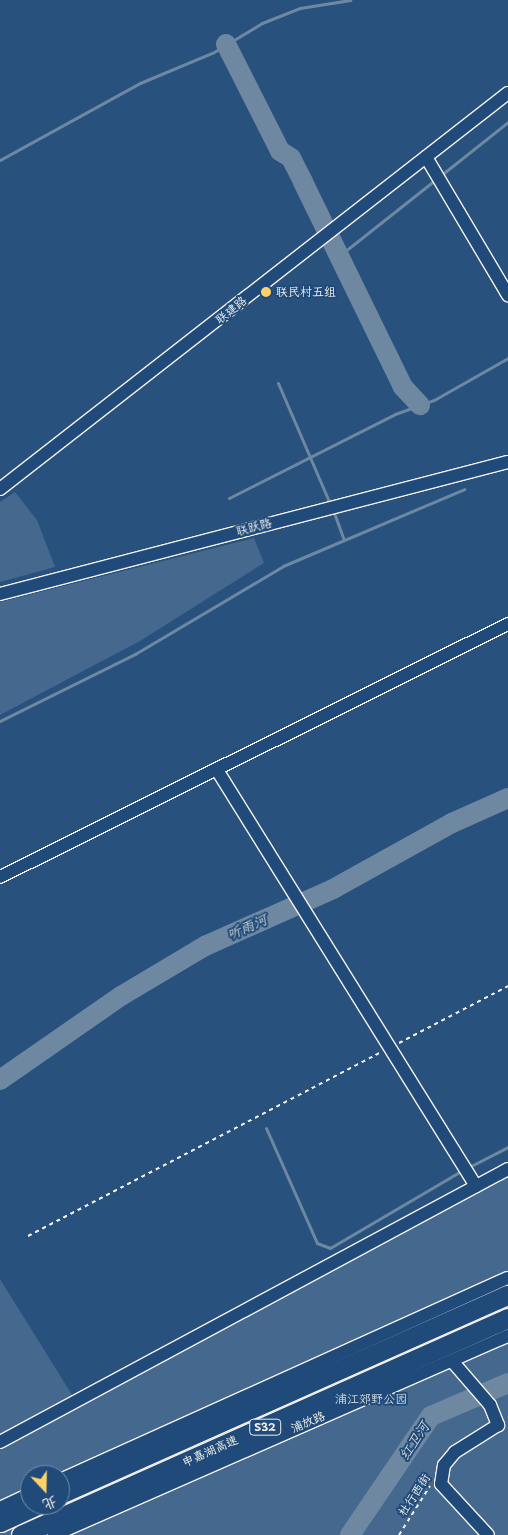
<!DOCTYPE html>
<meta charset="utf-8">
<style>
body{margin:0}
#map{position:relative;width:508px;height:1535px;overflow:hidden;background:#28517e;font-family:"Playpen Sans","LXGW WenKai TC",sans-serif}
div>[style]{position:absolute}
.green>*{inset:0;background:#45688e}
.stream>*{height:3px;margin:-1.5px;padding:0 1.5px;transform-origin:1.5px;border-radius:1.5px;background:#6e88a2}
.river>*{height:20px;margin:-10px;padding:0 10px;transform-origin:10px;border-radius:10px;background:#6e88a2}
.path>*{height:2px;margin-top:-1px;transform-origin:0;background:repeating-linear-gradient(90deg,#f4f1e8 0 4px,transparent 0 8px)}
.roads{filter:drop-shadow(1px 0 #f4f1e8) drop-shadow(-1px 0 #f4f1e8) drop-shadow(0 1px #f4f1e8) drop-shadow(0 -1px #f4f1e8)}
.minor>*{height:12px;margin:-6px;padding:0 6px;transform-origin:6px;border-radius:6px;background:#1f4a7a}
.highway>*{height:19px;margin:-9.5px;padding:0 9.5px;transform-origin:9.5px;border-radius:9.5px;background:#1f4a7a}
.dots>*{width:14px;height:14px;translate:-50% -50%;box-sizing:border-box;border:2px solid #1f4a7a;border-radius:50%}
span{translate:-50% -50%;white-space:nowrap;text-align:center;line-height:1.15;-webkit-text-stroke:4px #1f4a7a;paint-order:stroke}
.shield-label span{padding:1px 4px;background:#1f4a7a;border:1px solid;border-radius:4px;-webkit-text-stroke-width:0}
.shield-label{font-size:11px;color:#f4f1e8;font-weight:700}
.poi-label{font-size:12px;color:#f4f1e8}
.left{translate:0 -50%;text-align:left}
.street-label{font-size:12px;color:#f4f1e8}
.park-label{font-size:12px;color:#dadcda}
.water-label{font-size:14px;color:#d9dcda;font-style:italic}
.north{position:absolute;left:20px;top:1465px;width:50px;height:50px;box-sizing:border-box;background:#1f4a7a;border:1px solid #748da6;border-radius:50%;rotate:159deg;font-size:14px;font-weight:700;line-height:20px;text-align:center;color:#f4f1e8}
.north::after{content:'';display:block;margin:auto;width:18px;height:22px;background:#ffd166;clip-path:polygon(50% 0,100% 100%,50% 72%,0 100%)}
</style>
<div id="map">
<div class="green">
<i style="clip-path:polygon(15px 492px,37px 520px,55px 567px,0 582px,0 502px)"></i>
<i style="clip-path:polygon(254px 538px,264px 563px,140px 641px,0 715px,0 602px)"></i>
<i style="clip-path:polygon(evenodd,508px 1171px,508px 1535px,0 1535px,0 1279px,74px 1398px,508px 1171px,30px 1475px,60px 1475px,60px 1505px,30px 1505px,30px 1475px)"></i>
</div>
<div class="stream">
<i style="left:0;top:160px;width:160px;rotate:-28.8deg"></i>
<i style="left:140px;top:83px;width:80px;rotate:-22.7deg"></i>
<i style="left:214px;top:52px;width:56px;rotate:-31.1deg"></i>
<i style="left:262px;top:23px;width:41px;rotate:-21.5deg"></i>
<i style="left:300px;top:8px;width:51px;rotate:-9.1deg"></i>
<i style="left:440px;top:176px;width:87px;rotate:-38.5deg"></i>
<i style="left:339px;top:256px;width:122px;rotate:-38.4deg"></i>
<i style="left:278px;top:383px;width:132px;rotate:66.7deg"></i>
<i style="left:229px;top:498px;width:186px;rotate:-26.8deg"></i>
<i style="left:395px;top:414px;width:41px;rotate:-19.7deg"></i>
<i style="left:434px;top:400px;width:85px;rotate:-29.6deg"></i>
<i style="left:333px;top:510px;width:32px;rotate:70deg"></i>
<i style="left:0;top:721px;width:151px;rotate:-26.4deg"></i>
<i style="left:135px;top:654px;width:172px;rotate:-30.7deg"></i>
<i style="left:283px;top:566px;width:197px;rotate:-23deg"></i>
<i style="left:505px;top:800px;width:7px;rotate:63deg"></i>
<i style="left:266px;top:1128px;width:126px;rotate:66.1deg"></i>
<i style="left:317px;top:1243px;width:14px;rotate:21deg"></i>
<i style="left:330px;top:1248px;width:154px;rotate:-30.4deg"></i>
<i style="left:469px;top:1167px;width:44px;rotate:-27.1deg"></i>
</div>
<div class="river">
<i style="left:226px;top:44px;width:120px;rotate:63.2deg"></i>
<i style="left:280px;top:151px;width:13px;rotate:32deg"></i>
<i style="left:291px;top:158px;width:27px;rotate:63deg"></i>
<i style="left:303px;top:182px;width:228px;rotate:64deg"></i>
<i style="left:403px;top:387px;width:25px;rotate:47deg"></i>
<i style="left:0;top:1080px;width:147px;rotate:-34.8deg"></i>
<i style="left:121px;top:996px;width:98px;rotate:-30.8deg"></i>
<i style="left:205px;top:946px;width:140px;rotate:-24deg"></i>
<i style="left:333px;top:889px;width:136px;rotate:-29deg"></i>
<i style="left:452px;top:823px;width:61px;rotate:-24.1deg"></i>
<i style="left:350px;top:1535px;width:144px;rotate:-55.8deg"></i>
<i style="left:431px;top:1416px;width:84px;rotate:-23.2deg"></i>
</div>
<div class="path">
<i style="left:399px;top:1043px;width:123px;rotate:-27.6deg"></i>
<i style="left:28px;top:1236px;width:397px;rotate:-27.5deg"></i>
<i style="left:399px;top:1535px;width:58px;rotate:-57.7deg"></i>
</div>
<div class="roads">
<div class="minor">
<i style="left:426px;top:157px;width:161px;rotate:59.3deg"></i>
<i style="left:0;top:489px;width:644px;rotate:-37.94deg"></i>
<i style="left:0;top:594px;width:525px;rotate:-14.57deg"></i>
<i style="left:217px;top:770px;width:490px;rotate:58.1deg"></i>
<i style="left:0;top:877px;width:568px;rotate:-26.47deg"></i>
<i style="left:452px;top:1361px;width:58px;rotate:49.2deg"></i>
<i style="left:490px;top:1405px;width:22px;rotate:68deg"></i>
<i style="left:498px;top:1425px;width:51px;rotate:147.9deg"></i>
<i style="left:455px;top:1452px;width:17px;rotate:130deg"></i>
<i style="left:444px;top:1465px;width:19px;rotate:99deg"></i>
<i style="left:441px;top:1484px;width:69px;rotate:47.3deg"></i>
<i style="left:0;top:1442px;width:577px;rotate:-28.25deg"></i>
<i style="left:60px;top:1480px;width:491px;rotate:-24.3deg"></i>
<i style="left:0;top:1508px;width:33px;rotate:-25deg"></i>
<i style="left:54px;top:1535px;width:496px;rotate:-23.7deg"></i>
</div>
<div class="highway">
<i style="left:60px;top:1494px;width:490px;rotate:-24deg"></i>
<i style="left:0;top:1522px;width:41px;rotate:-24.7deg"></i>
<i style="left:21px;top:1535px;width:533px;rotate:-24.02deg"></i>
</div>
</div>
<div class="dots">
<i style="left:266px;top:292px;background:#ffd166"></i>
</div>
<div class="shield-label">
<span style="left:265px;top:1427px">S32</span>
</div>
<div class="poi-label">
<span class="left" style="left:276px;top:292px">联民村五组</span>
</div>
<div class="street-label">
<span style="left:231px;top:310px;rotate:-39deg">联建路</span>
<span style="left:254px;top:527px;rotate:-15deg">联跃路</span>
<span style="left:308px;top:1422px;rotate:-23deg">浦放路</span>
<span style="left:210px;top:1451px;rotate:-24deg">申嘉湖高速</span>
<span style="left:414px;top:1495px;rotate:-57deg">杜行西街</span>
</div>
<div class="park-label">
<span style="left:371px;top:1399px">浦江郊野公园</span>
</div>
<div class="water-label">
<span style="left:247px;top:927px;rotate:-24deg">听雨河</span>
<span style="left:414px;top:1441px;rotate:-57deg">红卫河</span>
</div>
<div class="north">北</div>
</div>
